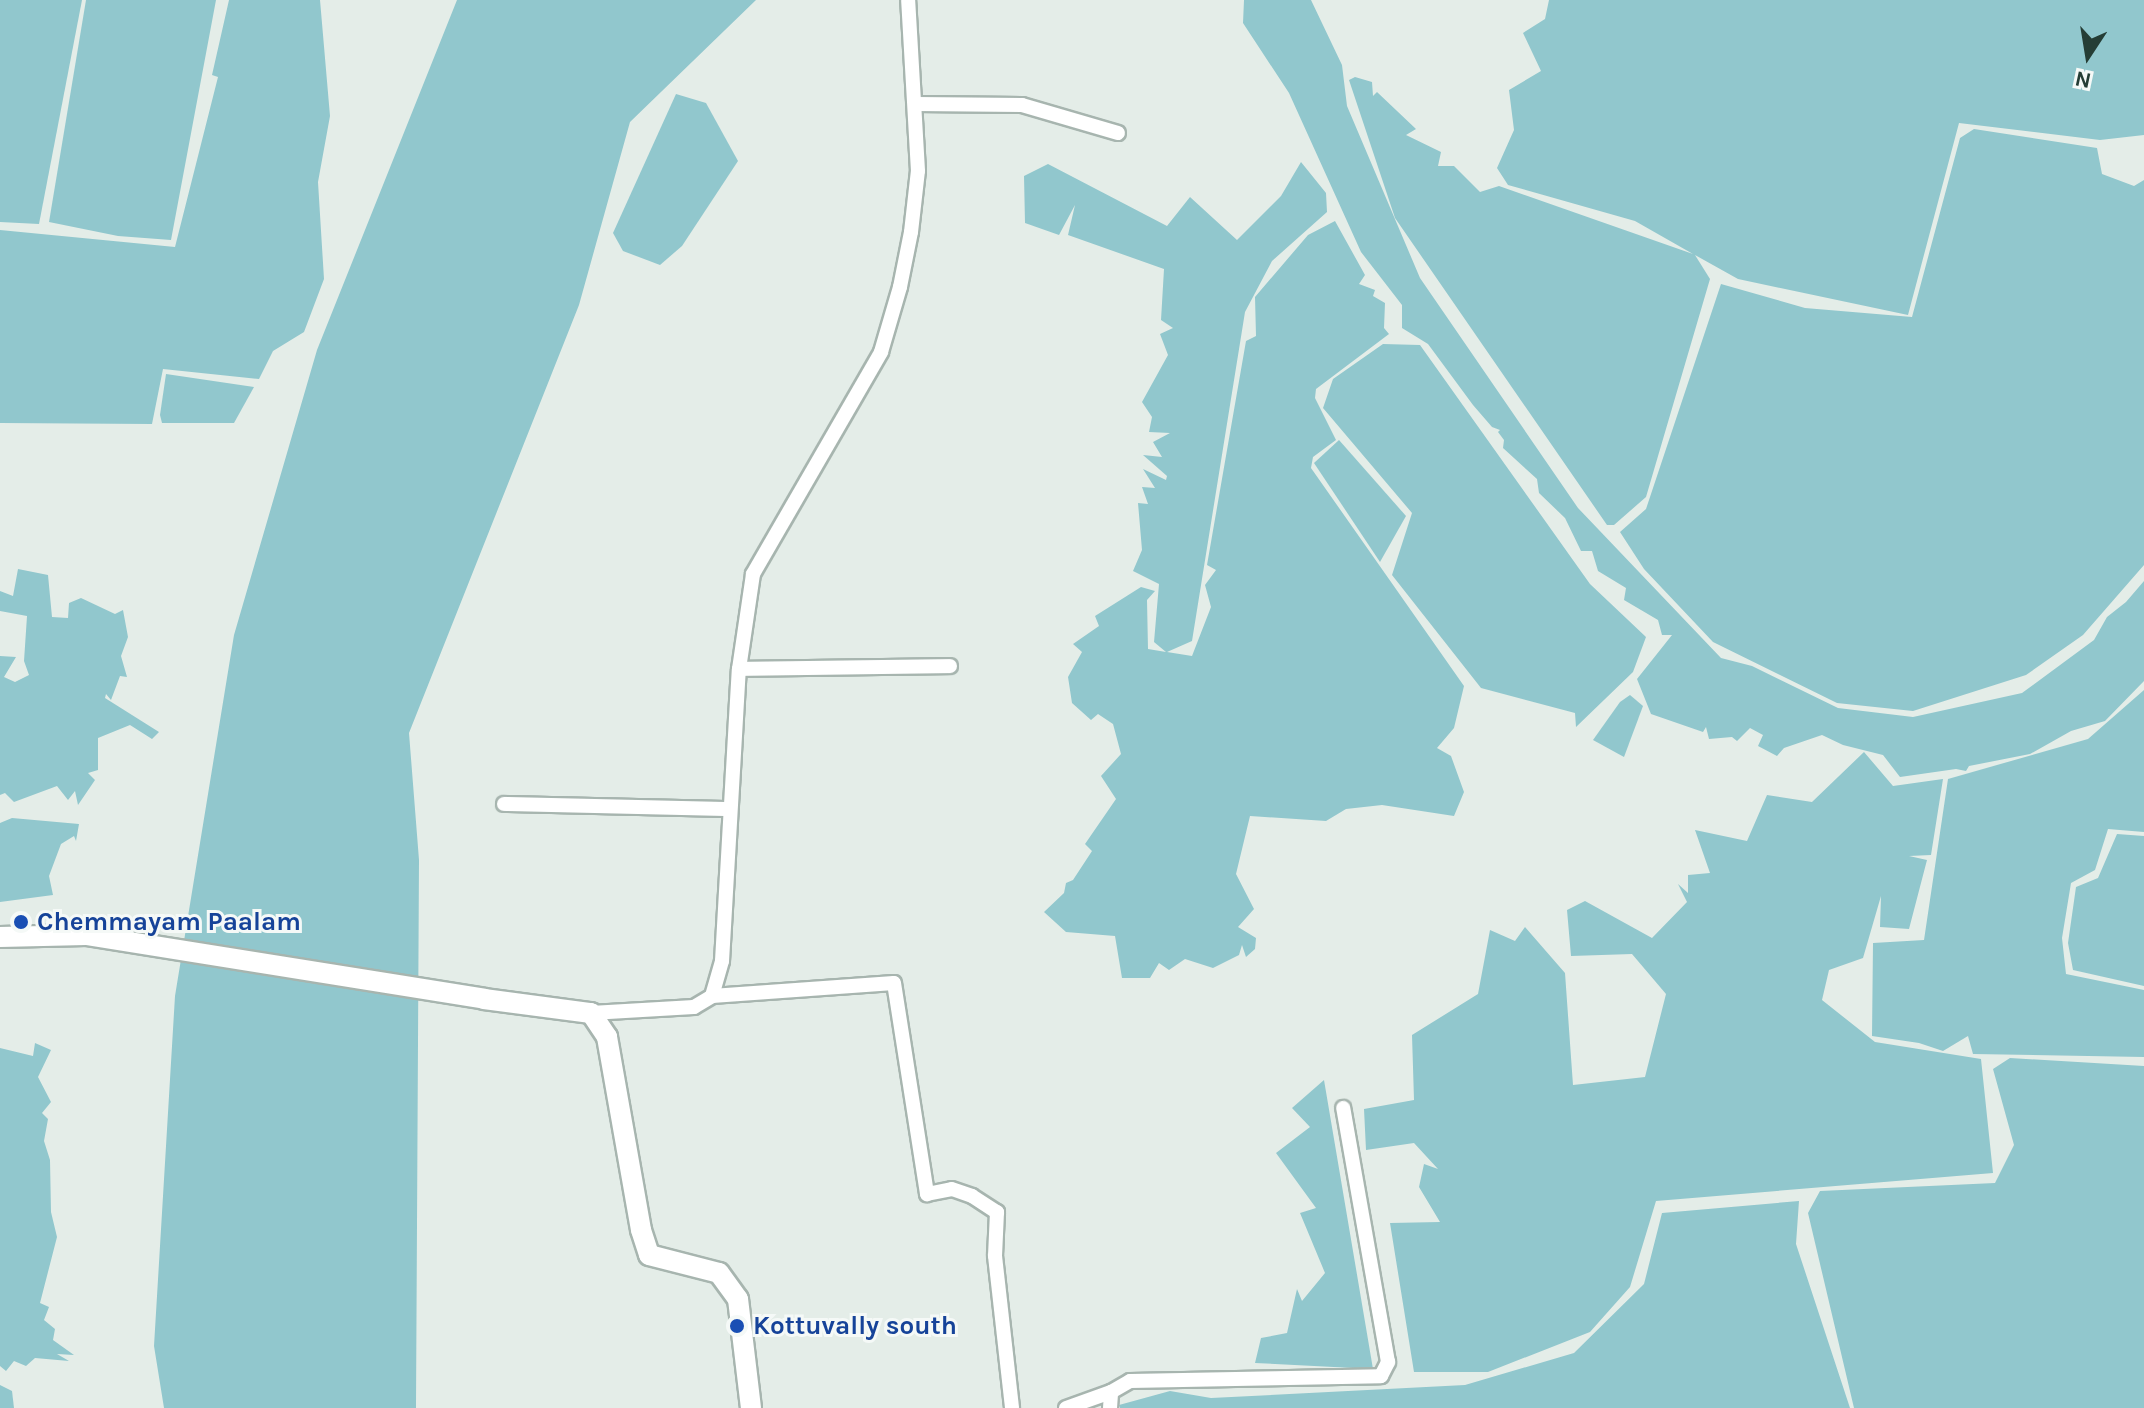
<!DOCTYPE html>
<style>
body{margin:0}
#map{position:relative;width:2144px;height:1408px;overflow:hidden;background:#e4ede8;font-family:Karla,sans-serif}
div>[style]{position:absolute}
.water>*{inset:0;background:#91c7cd}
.roads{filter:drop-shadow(2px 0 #a7b5af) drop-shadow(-2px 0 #a7b5af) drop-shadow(0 2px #a7b5af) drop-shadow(0 -2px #a7b5af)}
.street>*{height:14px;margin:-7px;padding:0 7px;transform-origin:7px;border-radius:7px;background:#fff}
.secondary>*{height:20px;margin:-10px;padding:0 10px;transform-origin:10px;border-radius:10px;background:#fff}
.dots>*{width:22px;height:22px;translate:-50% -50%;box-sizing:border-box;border:4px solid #f5f9f7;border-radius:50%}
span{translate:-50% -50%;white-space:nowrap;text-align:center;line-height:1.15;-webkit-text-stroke:6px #f5f9f7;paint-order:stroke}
.transit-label{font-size:26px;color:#164399;font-weight:700}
.left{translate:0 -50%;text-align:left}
.north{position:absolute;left:2048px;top:16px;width:80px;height:80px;-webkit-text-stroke:6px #f5f9f7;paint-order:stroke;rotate:192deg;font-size:22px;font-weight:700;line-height:32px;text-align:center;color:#253d35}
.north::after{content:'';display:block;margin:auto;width:28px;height:36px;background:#253d35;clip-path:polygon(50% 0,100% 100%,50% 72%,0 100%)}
</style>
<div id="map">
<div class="water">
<i style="clip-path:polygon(0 0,82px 0,39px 224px,0 222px)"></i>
<i style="clip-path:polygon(86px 0,216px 0,171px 240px,118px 236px,49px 222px)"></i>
<i style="clip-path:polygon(229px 0,320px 0,330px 116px,318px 182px,324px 279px,304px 332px,273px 351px,259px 379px,163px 369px,152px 424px,0 423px,0 230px,175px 247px,218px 77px,212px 75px)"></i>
<i style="clip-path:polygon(457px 0,756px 0,630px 122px,579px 305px,409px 733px,419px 860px,416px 1408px,164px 1408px,154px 1346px,175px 996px,234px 635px,317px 350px)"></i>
<i style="clip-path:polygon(1244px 0,1311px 0,1342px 65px,1347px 106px,1420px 278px,1578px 508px,1721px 658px,1752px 666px,1838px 708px,1913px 717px,2022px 693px,2094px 640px,2107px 617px,2126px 602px,2144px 581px,2144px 681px,2105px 721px,2071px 731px,2030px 754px,1969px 766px,1966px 771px,1956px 769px,1900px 777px,1883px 755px,1843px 745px,1822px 735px,1784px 748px,1777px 756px,1758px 746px,1763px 735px,1750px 728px,1737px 741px,1732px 737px,1709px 739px,1706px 727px,1703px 732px,1651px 714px,1637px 679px,1672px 635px,1662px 635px,1658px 620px,1624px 600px,1626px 588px,1598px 571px,1592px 551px,1581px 551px,1565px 518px,1539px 493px,1537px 479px,1503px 448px,1504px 440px,1498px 432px,1500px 430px,1492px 427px,1473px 405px,1428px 344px,1402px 328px,1402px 305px,1361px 252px,1289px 93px,1243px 23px)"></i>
<i style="clip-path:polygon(1549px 0,2144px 0,2144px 135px,2100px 140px,1959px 123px,1908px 315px,1738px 279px,1695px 255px,1710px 279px,1646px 497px,1614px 525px,1607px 525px,1395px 218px,1349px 80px,1355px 77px,1372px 82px,1373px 96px,1377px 92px,1416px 129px,1406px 135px,1441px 152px,1438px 166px,1454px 166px,1480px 192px,1499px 186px,1693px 254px,1635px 221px,1508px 185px,1497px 168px,1514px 130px,1509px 90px,1541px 71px,1523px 33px,1545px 19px)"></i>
<i style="clip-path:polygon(676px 94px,706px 103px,738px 161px,682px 246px,660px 265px,623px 251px,613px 233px)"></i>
<i style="clip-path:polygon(1974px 129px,2097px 148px,2102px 174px,2134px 186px,2144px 180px,2144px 565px,2083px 635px,2026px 675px,1913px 711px,1837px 703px,1713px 642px,1644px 569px,1620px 532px,1646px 509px,1721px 284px,1805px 308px,1912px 317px,1960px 138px)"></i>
<i style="clip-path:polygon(1301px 162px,1326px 193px,1327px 212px,1272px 261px,1245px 312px,1192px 641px,1167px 652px,1192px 656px,1211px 607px,1205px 585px,1216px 570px,1207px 565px,1246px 341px,1256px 336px,1255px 297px,1308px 235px,1335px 221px,1365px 275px,1359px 284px,1375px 290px,1373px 296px,1385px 303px,1384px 328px,1389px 334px,1316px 389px,1315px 398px,1336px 440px,1313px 457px,1311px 468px,1464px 686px,1454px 728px,1437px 748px,1451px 756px,1464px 792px,1454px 816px,1382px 805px,1346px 809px,1326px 821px,1250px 816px,1236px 874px,1254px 909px,1238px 927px,1256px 938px,1255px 949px,1246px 957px,1242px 945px,1239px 955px,1213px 968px,1185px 959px,1169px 970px,1159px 963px,1150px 978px,1122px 978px,1115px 936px,1066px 932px,1044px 912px,1064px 893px,1066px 883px,1073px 880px,1092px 851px,1085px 844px,1116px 799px,1101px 776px,1121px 754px,1113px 724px,1098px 714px,1091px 720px,1072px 703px,1068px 677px,1082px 652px,1073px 644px,1099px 626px,1095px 616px,1141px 587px,1155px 591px,1147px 600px,1148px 649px,1166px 652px,1154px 642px,1159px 584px,1133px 571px,1142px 550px,1138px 503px,1148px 504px,1142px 487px,1155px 488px,1143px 469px,1166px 480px,1167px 476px,1143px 455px,1162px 457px,1153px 442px,1170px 433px,1149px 432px,1152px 417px,1142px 402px,1168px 355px,1160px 334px,1173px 328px,1161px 320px,1164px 269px,1068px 235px,1075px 205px,1059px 235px,1025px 223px,1024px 176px,1048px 164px,1167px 226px,1190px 197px,1237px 240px,1281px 196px)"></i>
<i style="clip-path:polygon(1383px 344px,1420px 345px,1590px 584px,1646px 637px,1633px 672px,1576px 727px,1575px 713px,1481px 688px,1392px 575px,1412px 513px,1323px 408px,1333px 379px)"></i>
<i style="clip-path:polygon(166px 374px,254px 387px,234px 423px,162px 423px,160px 415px)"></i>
<i style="clip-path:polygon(1339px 440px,1406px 516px,1380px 562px,1314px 463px)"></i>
<i style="clip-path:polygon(18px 569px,48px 575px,52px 617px,68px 618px,69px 603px,81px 598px,115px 614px,123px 610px,128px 637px,121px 656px,127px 677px,120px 676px,111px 700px,106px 694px,105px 698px,159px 732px,152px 739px,130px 725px,98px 738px,98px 770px,88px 773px,95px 780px,78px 805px,75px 791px,68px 800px,57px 786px,14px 802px,5px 793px,0 795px,0 656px,16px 657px,4px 677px,15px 682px,29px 675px,24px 661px,27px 616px,0 611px,0 591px,13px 596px)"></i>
<i style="clip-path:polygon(2144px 690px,2144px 832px,2108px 829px,2095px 870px,2071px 883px,2062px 938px,2066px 974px,2144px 990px,2144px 1057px,1973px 1054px,1968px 1036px,1943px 1051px,1919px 1043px,1872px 1036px,1873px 943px,1924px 940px,1948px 779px,2088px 739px)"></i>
<i style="clip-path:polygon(1630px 695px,1643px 706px,1624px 757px,1593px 740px,1620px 702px)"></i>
<i style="clip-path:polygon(1864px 752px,1893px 786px,1943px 779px,1931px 855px,1909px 856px,1927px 860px,1909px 929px,1880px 927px,1881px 896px,1863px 958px,1829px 970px,1822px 1000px,1875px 1042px,1981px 1059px,1993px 1173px,1656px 1201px,1630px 1287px,1590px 1332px,1488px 1372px,1414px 1372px,1390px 1223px,1440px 1222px,1419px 1187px,1424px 1164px,1438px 1169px,1414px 1143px,1366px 1150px,1364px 1109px,1414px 1100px,1412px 1035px,1478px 994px,1490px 930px,1515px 941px,1525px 927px,1565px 973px,1573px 1085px,1645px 1077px,1666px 994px,1632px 954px,1571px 956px,1567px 910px,1585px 901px,1652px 938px,1687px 902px,1678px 884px,1688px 893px,1688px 875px,1710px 873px,1695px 830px,1747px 841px,1767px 795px,1812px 802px)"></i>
<i style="clip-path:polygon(12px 818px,79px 824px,76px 841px,74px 836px,61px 844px,49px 876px,53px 895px,0 902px,0 823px)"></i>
<i style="clip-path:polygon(2117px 834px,2144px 836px,2144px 986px,2073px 970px,2068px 943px,2076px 887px,2098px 878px)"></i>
<i style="clip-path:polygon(35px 1043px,51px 1050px,38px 1077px,51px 1102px,42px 1113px,48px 1119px,44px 1141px,50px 1160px,51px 1212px,57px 1237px,40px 1303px,49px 1307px,44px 1320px,55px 1329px,53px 1340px,74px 1355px,57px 1354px,69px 1361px,35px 1358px,26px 1366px,14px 1361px,6px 1371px,0 1366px,0 1048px,33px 1056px)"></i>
<i style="clip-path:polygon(2010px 1058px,2144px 1066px,2144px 1408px,1854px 1408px,1808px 1213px,1820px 1191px,1995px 1183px,2014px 1145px,1993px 1069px)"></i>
<i style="clip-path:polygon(1324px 1080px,1373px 1369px,1255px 1363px,1261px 1338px,1287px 1333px,1297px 1289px,1302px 1301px,1325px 1273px,1300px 1213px,1316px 1208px,1276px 1153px,1310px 1127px,1292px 1108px)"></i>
<i style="clip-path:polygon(1799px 1201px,1796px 1244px,1850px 1408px,1120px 1408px,1119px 1405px,1170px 1391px,1211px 1398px,1465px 1385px,1574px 1353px,1644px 1284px,1662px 1213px)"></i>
<i style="clip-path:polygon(0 1385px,12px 1391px,14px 1408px,0 1408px)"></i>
</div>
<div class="roads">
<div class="street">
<i style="left:916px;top:104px;width:106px;rotate:0.5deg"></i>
<i style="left:1022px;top:105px;width:100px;rotate:16.3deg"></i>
<i style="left:739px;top:669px;width:211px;rotate:-0.8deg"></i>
<i style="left:504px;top:804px;width:225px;rotate:1.3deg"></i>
<i style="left:712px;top:996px;width:182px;rotate:-4.1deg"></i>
<i style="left:894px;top:983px;width:214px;rotate:81.1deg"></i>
<i style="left:927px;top:1194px;width:25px;rotate:-11deg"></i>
<i style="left:952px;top:1189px;width:21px;rotate:19deg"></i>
<i style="left:972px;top:1196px;width:30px;rotate:33deg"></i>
<i style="left:997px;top:1212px;width:44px;rotate:92.6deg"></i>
<i style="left:995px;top:1256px;width:153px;rotate:83.6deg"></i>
<i style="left:591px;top:1013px;width:103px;rotate:-3.3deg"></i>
<i style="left:694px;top:1007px;width:21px;rotate:-31deg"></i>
<i style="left:712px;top:996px;width:36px;rotate:-74deg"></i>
<i style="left:722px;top:961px;width:292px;rotate:-86.7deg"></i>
<i style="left:739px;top:669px;width:96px;rotate:-81.6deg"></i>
<i style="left:753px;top:574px;width:256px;rotate:-60deg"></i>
<i style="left:881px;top:352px;width:68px;rotate:-73.7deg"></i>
<i style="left:900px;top:287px;width:56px;rotate:-78.7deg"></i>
<i style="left:911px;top:232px;width:61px;rotate:-83.5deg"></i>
<i style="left:918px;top:171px;width:171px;rotate:-93.3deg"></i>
<i style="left:1066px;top:1408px;width:48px;rotate:-19.6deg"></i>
<i style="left:1110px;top:1408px;width:16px;rotate:-86deg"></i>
<i style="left:1111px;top:1392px;width:22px;rotate:-30deg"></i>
<i style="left:1130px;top:1381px;width:251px;rotate:-1.1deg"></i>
<i style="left:1381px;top:1376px;width:16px;rotate:-63deg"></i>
<i style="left:1388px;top:1362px;width:258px;rotate:-100deg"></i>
</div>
<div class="secondary">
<i style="left:0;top:937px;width:86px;rotate:-1.3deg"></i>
<i style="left:86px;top:935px;width:403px;rotate:9.1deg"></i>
<i style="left:484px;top:999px;width:108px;rotate:7.5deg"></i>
<i style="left:591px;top:1013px;width:29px;rotate:56deg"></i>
<i style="left:607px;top:1037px;width:196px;rotate:80deg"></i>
<i style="left:641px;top:1230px;width:26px;rotate:72deg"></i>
<i style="left:649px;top:1255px;width:72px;rotate:14.4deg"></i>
<i style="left:719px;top:1273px;width:32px;rotate:54deg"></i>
<i style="left:738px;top:1299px;width:110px;rotate:83.2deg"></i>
</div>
</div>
<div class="dots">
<i style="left:21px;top:922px;background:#1a4fb4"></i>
<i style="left:737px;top:1326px;background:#1a4fb4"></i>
</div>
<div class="transit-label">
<span class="left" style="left:37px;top:922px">Chemmayam Paalam</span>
<span class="left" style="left:753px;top:1326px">Kottuvally south</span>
</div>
<div class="north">N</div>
</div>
